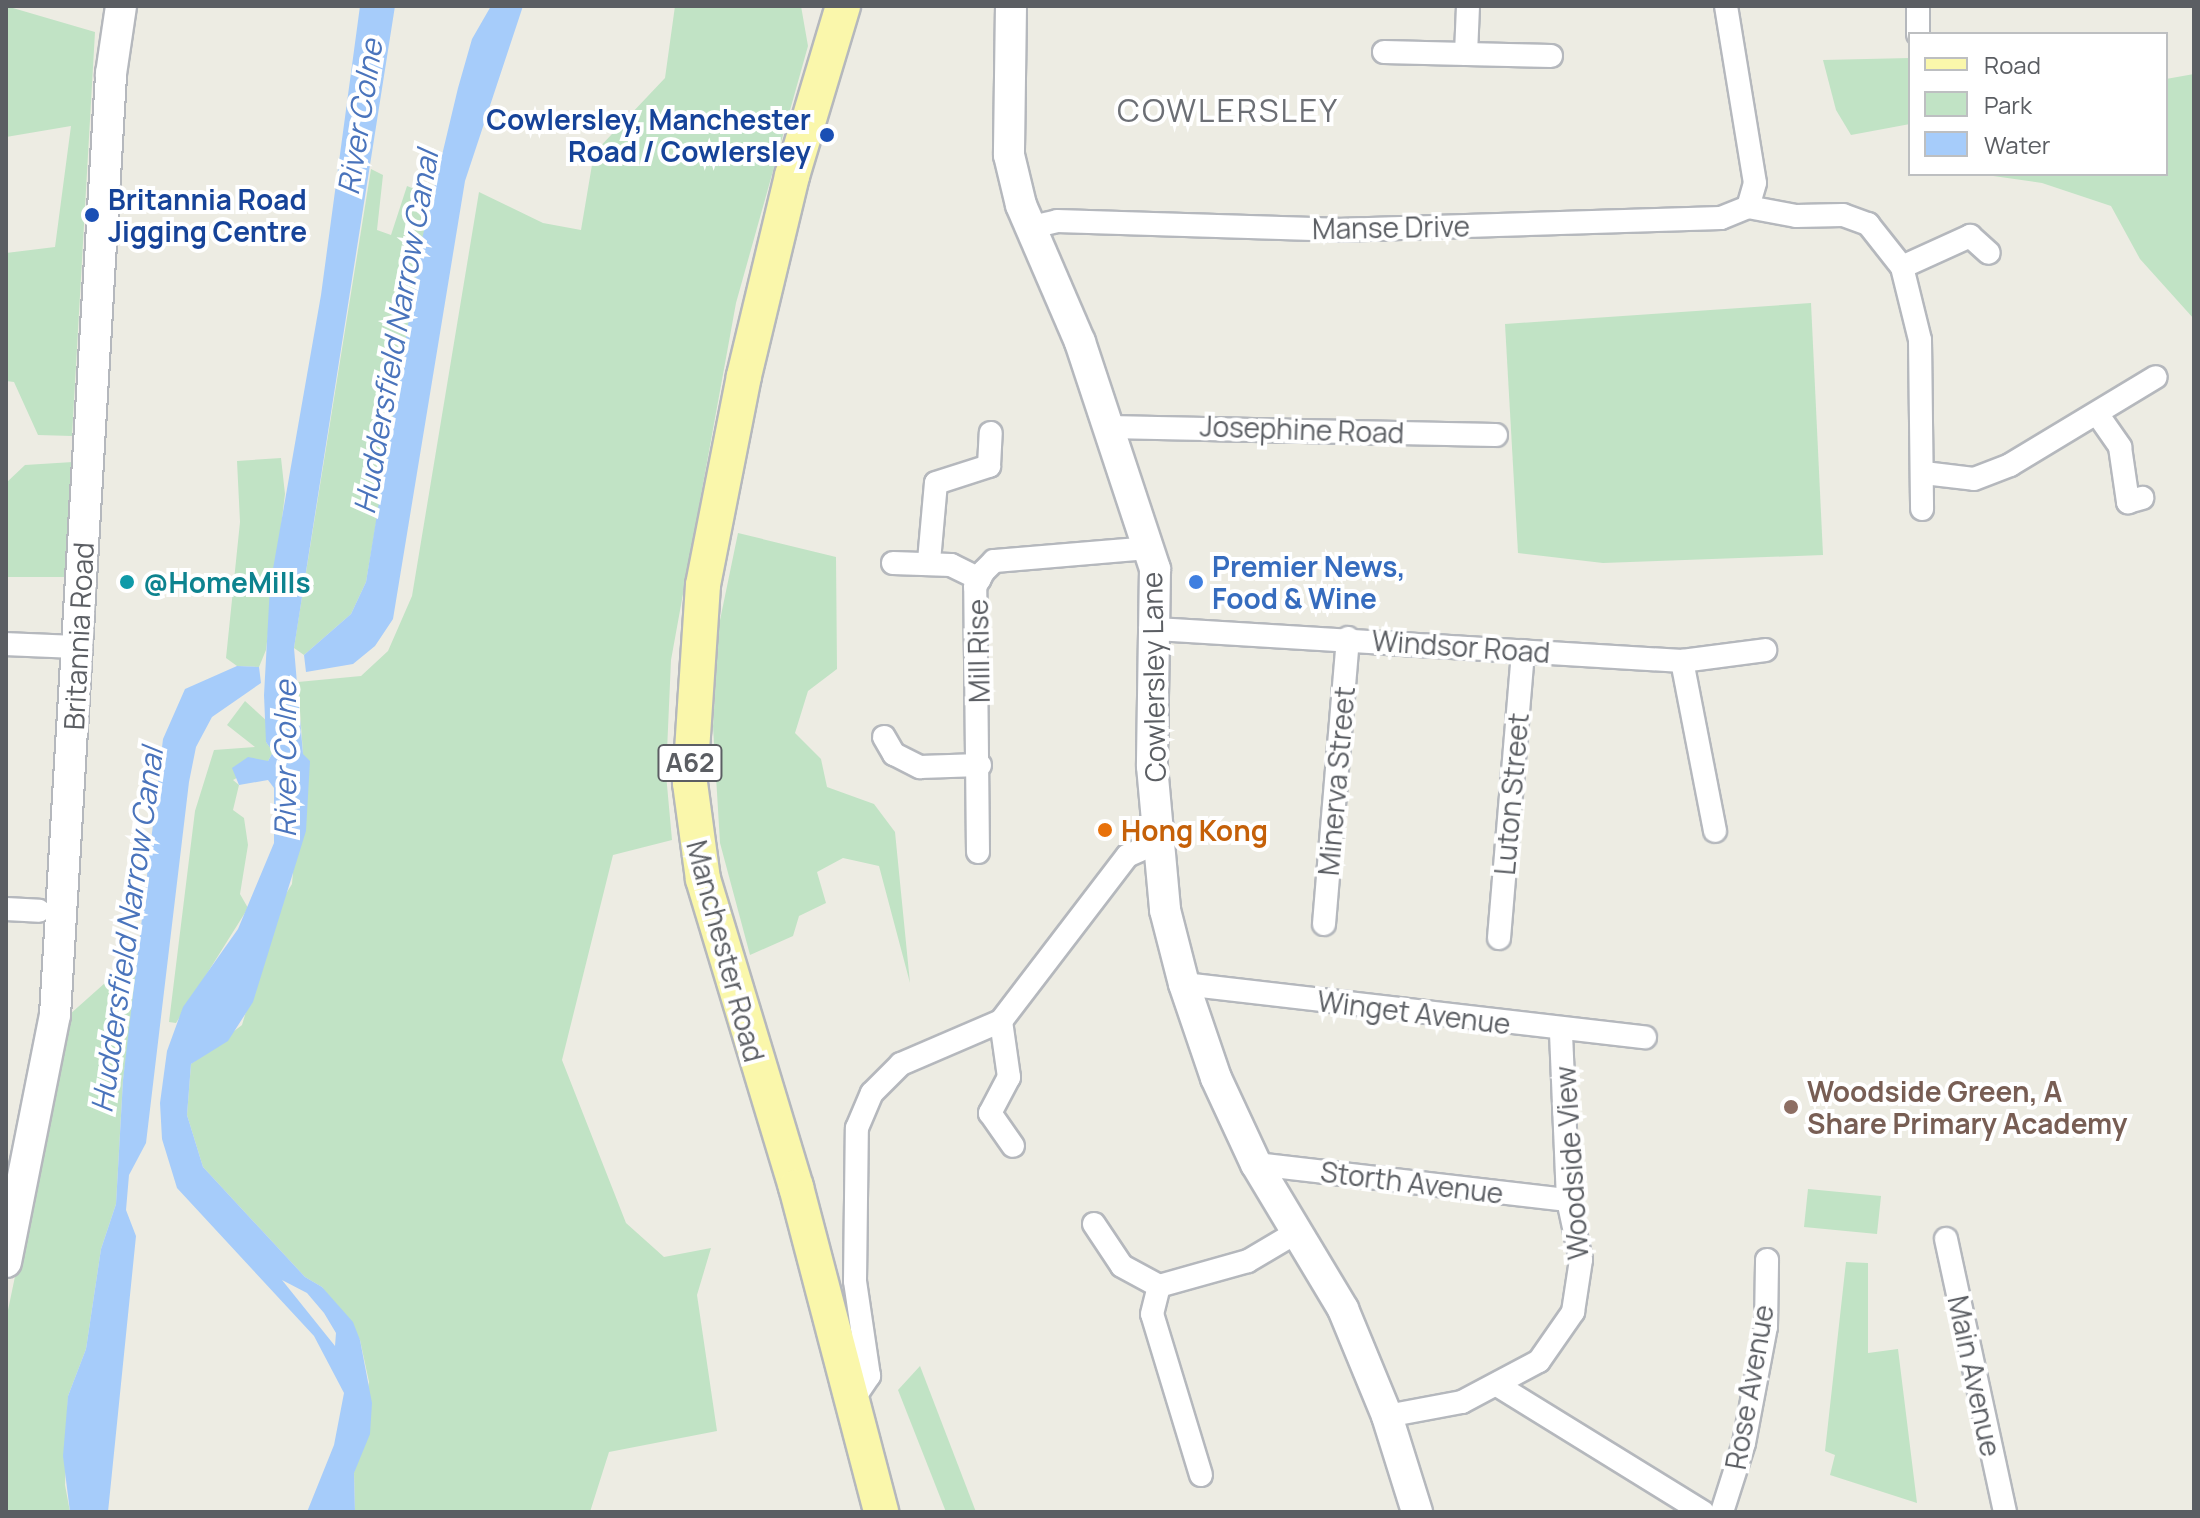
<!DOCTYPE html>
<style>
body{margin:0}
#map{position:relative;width:2200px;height:1518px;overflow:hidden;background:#edece3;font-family:Manrope,sans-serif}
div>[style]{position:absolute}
.green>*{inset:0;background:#c1e3c5}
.water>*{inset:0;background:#a6ccfa}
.roads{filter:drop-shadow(2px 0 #b5b8bd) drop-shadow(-2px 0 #b5b8bd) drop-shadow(0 2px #b5b8bd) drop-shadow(0 -2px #b5b8bd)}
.street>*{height:22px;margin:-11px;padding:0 11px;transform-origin:11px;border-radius:11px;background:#fff}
.secondary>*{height:30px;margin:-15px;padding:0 15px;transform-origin:15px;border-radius:15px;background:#fff}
.primary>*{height:34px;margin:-17px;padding:0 17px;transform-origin:17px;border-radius:17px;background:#faf7ab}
.dots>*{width:22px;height:22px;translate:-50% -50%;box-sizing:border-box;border:4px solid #fff;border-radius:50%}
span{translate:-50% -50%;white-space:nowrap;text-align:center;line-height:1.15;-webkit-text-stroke:8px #fff;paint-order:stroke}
.shield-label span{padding:2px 6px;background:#fff;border:2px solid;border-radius:6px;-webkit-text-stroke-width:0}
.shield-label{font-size:26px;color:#5b5e63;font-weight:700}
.transit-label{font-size:28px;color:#164399;font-weight:700}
.right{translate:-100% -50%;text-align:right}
.left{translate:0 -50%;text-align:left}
.street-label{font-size:28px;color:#5b5e63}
.shop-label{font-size:28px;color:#366cbe;font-weight:700}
.culture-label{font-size:28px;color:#0d838f;font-weight:700}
.food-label{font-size:28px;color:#c56008;font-weight:700}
.education-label{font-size:28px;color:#785e54;font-weight:700}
.water-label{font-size:30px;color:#4a74bc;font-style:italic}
.quarter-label{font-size:32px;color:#6c6f75;letter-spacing:2px}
.frame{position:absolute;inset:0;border:8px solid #5b5e63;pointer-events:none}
.legend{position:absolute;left:1908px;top:32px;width:260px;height:144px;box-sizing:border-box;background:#fff;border:2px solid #bdbfc1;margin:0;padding:10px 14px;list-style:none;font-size:24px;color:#5b5e63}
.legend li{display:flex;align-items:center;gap:16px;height:40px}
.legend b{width:40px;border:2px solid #bdbfc1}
</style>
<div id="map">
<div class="green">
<i style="clip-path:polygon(6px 6px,95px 32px,72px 436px,38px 435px,14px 382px,6px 381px,6px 253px,55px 247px,71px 126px,6px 137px)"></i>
<i style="clip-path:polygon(675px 6px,801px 6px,808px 46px,736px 303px,671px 660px,666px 774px,672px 840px,613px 855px,562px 1060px,626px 1223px,664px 1257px,711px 1248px,697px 1295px,717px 1431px,609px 1452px,590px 1512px,355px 1512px,354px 1472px,369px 1382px,360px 1340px,322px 1287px,305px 1277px,203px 1167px,187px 1115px,191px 1064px,242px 1025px,276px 910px,292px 884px,303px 754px,298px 682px,361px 676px,388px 651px,412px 596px,479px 192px,543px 223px,581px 230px,594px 153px,665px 78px)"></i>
<i style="clip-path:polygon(1910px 58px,1910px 124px,1851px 135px,1836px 110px,1823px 60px)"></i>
<i style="clip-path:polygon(2194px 74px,2194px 319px,2140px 259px,2111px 206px,2042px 183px,1979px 174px,2166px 174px,2166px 79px)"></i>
<i style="clip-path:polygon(371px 169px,383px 175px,377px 230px,391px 235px,407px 186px,432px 196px,366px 582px,351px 614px,304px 655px,294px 648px,297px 628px)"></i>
<i style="clip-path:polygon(1811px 303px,1823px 555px,1603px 563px,1518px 553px,1505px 324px)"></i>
<i style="clip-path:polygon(281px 458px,285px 494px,266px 650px,259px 667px,237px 666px,226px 658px,240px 522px,237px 461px)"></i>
<i style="clip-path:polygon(73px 462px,68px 577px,6px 577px,6px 483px,25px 465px)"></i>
<i style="clip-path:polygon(738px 533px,836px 557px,837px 669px,808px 691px,795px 733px,821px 759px,827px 787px,874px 804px,895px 832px,910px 983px,879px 866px,843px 858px,817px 872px,826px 903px,799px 916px,793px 936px,750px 955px,720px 843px,713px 726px,719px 625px)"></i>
<i style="clip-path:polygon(245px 701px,268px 722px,266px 742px,273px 752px,268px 761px,233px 780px,239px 785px,233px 810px,244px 818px,248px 845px,240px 894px,248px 908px,176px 1023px,169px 1022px,195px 811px,214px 750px,255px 747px,227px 725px)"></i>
<i style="clip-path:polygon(142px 950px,123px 1080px,116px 1204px,101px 1249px,86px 1349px,68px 1396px,65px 1485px,70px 1512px,6px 1512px,6px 1320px,69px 1015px)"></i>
<i style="clip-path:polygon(1808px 1189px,1881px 1196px,1877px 1234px,1804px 1227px)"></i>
<i style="clip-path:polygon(1846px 1262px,1868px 1263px,1868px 1353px,1898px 1349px,1917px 1503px,1830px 1475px,1835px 1455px,1825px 1451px)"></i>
<i style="clip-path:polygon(920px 1366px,976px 1512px,946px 1512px,898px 1390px)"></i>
</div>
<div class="water">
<i style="clip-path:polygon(evenodd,360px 6px,395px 6px,294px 648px,303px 754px,310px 761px,306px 831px,253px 1002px,228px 1041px,191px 1064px,187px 1115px,203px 1167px,305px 1277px,322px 1287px,353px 1322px,360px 1340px,372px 1403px,370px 1434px,354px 1473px,355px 1512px,307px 1512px,334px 1445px,344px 1393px,314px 1336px,177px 1188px,162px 1139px,160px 1103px,167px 1051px,183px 1007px,238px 929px,274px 843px,274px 788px,268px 780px,239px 785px,232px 768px,248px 757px,268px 761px,273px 752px,266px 742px,264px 695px,270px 586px,321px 295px,360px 6px,282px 1280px,307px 1293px,324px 1313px,336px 1333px,335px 1346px,282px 1280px)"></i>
<i style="clip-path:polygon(491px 6px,523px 6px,465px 181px,393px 619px,375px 646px,353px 664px,306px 672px,304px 655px,351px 614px,366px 582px,422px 239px,458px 88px,472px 39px)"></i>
<i style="clip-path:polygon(237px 666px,259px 667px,261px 683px,212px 717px,196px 747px,189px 782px,146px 1143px,129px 1175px,126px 1210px,136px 1236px,108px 1512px,70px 1512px,63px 1456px,68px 1396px,86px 1349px,101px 1249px,116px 1204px,123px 1080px,163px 739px,185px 689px)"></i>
</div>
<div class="roads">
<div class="street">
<i style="left:1726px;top:6px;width:179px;rotate:80.7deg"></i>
<i style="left:1755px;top:183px;width:25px;rotate:106deg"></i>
<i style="left:1748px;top:207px;width:49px;rotate:10.6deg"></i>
<i style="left:1796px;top:216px;width:47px;rotate:-1.2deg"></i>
<i style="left:1843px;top:215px;width:27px;rotate:20deg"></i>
<i style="left:1868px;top:224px;width:55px;rotate:51.7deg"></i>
<i style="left:1902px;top:267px;width:75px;rotate:76.1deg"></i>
<i style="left:1920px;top:340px;width:169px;rotate:89.3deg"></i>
<i style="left:1918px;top:6px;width:28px;rotate:90deg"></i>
<i style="left:1384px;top:52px;width:82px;rotate:1.4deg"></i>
<i style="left:1466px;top:54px;width:48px;rotate:-87.6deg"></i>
<i style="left:1466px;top:54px;width:85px;rotate:1.3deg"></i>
<i style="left:1032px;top:227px;width:26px;rotate:-13deg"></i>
<i style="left:1057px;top:221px;width:280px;rotate:1.8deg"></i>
<i style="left:1337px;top:230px;width:384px;rotate:-1.8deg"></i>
<i style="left:1721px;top:218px;width:29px;rotate:-22deg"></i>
<i style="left:1902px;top:267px;width:75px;rotate:-24.5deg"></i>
<i style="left:1970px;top:236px;width:25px;rotate:42deg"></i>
<i style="left:2098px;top:415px;width:39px;rotate:55deg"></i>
<i style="left:2120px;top:447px;width:56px;rotate:81.7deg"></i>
<i style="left:2128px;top:502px;width:15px;rotate:-16deg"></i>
<i style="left:1108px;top:427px;width:388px;rotate:1.2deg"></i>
<i style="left:1924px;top:473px;width:50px;rotate:6.8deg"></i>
<i style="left:1974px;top:479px;width:39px;rotate:-21deg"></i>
<i style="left:2010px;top:465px;width:170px;rotate:-31.1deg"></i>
<i style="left:929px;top:561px;width:78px;rotate:-84.9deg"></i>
<i style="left:936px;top:483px;width:56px;rotate:-17.8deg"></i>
<i style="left:989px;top:466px;width:33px;rotate:-87deg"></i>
<i style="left:893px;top:563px;width:58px;rotate:2deg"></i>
<i style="left:951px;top:565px;width:32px;rotate:26deg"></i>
<i style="left:1156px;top:629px;width:527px;rotate:3.48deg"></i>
<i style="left:1682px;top:661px;width:84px;rotate:-7.5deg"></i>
<i style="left:6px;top:644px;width:71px;rotate:2.4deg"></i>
<i style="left:1682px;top:661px;width:173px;rotate:79deg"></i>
<i style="left:884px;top:737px;width:20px;rotate:60deg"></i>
<i style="left:894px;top:754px;width:29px;rotate:27deg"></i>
<i style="left:920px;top:767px;width:60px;rotate:-1.9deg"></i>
<i style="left:978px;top:852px;width:265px;rotate:-90.6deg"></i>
<i style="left:975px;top:587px;width:18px;rotate:-61deg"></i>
<i style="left:984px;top:571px;width:14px;rotate:-45deg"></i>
<i style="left:994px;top:561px;width:155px;rotate:-4.8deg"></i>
<i style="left:6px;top:909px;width:33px;rotate:3deg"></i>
<i style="left:1324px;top:924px;width:287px;rotate:-85.2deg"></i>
<i style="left:1499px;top:938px;width:288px;rotate:-85.2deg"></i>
<i style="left:1184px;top:984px;width:464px;rotate:6.6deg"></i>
<i style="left:1001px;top:1021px;width:57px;rotate:81.9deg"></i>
<i style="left:1009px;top:1077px;width:41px;rotate:117.8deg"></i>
<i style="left:990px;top:1113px;width:40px;rotate:55.1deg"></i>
<i style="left:1256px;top:1164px;width:314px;rotate:6.6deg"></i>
<i style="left:1094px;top:1224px;width:50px;rotate:56.3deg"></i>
<i style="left:1122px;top:1266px;width:42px;rotate:28.4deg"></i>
<i style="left:1946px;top:1239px;width:279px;rotate:77.8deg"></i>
<i style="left:1497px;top:1385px;width:242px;rotate:31.7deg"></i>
<i style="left:854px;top:1398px;width:27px;rotate:-56deg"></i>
<i style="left:869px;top:1376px;width:96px;rotate:-98.4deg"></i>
<i style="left:855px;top:1281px;width:153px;rotate:-89.3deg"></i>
<i style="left:857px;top:1128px;width:38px;rotate:-67deg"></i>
<i style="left:872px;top:1093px;width:41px;rotate:-45deg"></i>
<i style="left:901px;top:1064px;width:109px;rotate:-23.3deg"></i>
<i style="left:1001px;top:1021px;width:208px;rotate:-52.6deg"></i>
<i style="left:1127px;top:856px;width:35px;rotate:-24deg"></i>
<i style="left:1387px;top:1416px;width:76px;rotate:-10.6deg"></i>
<i style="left:1462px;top:1402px;width:87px;rotate:-28deg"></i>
<i style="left:1539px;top:1361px;width:60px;rotate:-55.2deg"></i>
<i style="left:1573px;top:1312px;width:53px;rotate:-81.3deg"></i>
<i style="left:1581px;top:1260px;width:61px;rotate:-102.2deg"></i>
<i style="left:1568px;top:1200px;width:170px;rotate:-92.4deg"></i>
<i style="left:1201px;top:1475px;width:168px;rotate:-106.9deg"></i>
<i style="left:1152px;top:1314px;width:29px;rotate:-76deg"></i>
<i style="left:1159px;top:1286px;width:92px;rotate:-15.7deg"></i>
<i style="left:1248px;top:1261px;width:57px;rotate:-30.6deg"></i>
<i style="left:1722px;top:1512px;width:72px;rotate:-72.3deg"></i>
<i style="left:1744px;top:1443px;width:118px;rotate:-79.3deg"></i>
<i style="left:1766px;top:1327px;width:67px;rotate:-89.1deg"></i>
</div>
<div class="secondary">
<i style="left:1011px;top:6px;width:149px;rotate:90.8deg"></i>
<i style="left:1009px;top:155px;width:51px;rotate:76.5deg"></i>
<i style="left:1021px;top:205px;width:149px;rotate:66.7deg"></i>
<i style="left:1080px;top:342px;width:239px;rotate:71.7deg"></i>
<i style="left:1155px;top:569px;width:197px;rotate:90.9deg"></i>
<i style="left:1152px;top:766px;width:145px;rotate:84.8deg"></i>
<i style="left:1165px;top:910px;width:76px;rotate:75.6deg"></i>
<i style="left:1184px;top:984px;width:99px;rotate:71.2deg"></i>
<i style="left:1216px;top:1078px;width:95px;rotate:65.1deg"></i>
<i style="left:1256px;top:1164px;width:169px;rotate:59deg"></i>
<i style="left:1343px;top:1309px;width:116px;rotate:67.6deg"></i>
<i style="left:1387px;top:1416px;width:101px;rotate:72.6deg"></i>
<i style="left:6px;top:1262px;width:252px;rotate:-78.8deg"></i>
<i style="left:55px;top:1015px;width:943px;rotate:-86.59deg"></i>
<i style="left:111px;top:74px;width:69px;rotate:-81.6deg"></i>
</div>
<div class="primary">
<i style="left:843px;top:6px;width:177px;rotate:106.7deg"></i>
<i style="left:792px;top:176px;width:206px;rotate:103.5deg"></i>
<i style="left:744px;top:376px;width:213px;rotate:101.1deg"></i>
<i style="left:703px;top:585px;width:198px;rotate:93.8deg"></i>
<i style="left:690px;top:783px;width:97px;rotate:82.3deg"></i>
<i style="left:703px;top:879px;width:322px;rotate:73.2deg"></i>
<i style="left:796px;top:1187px;width:336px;rotate:75.3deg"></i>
</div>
</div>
<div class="dots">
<i style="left:827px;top:135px;background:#1a4fb4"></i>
<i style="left:92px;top:215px;background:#1a4fb4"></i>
<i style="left:127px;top:582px;background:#0f9aa8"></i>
<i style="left:1196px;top:582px;background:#3f7fe0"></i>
<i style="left:1105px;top:830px;background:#e8710a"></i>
<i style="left:1791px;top:1107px;background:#8d6e63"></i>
</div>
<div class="shield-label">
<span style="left:690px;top:763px">A62</span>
</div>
<div class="transit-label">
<span class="right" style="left:811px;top:135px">Cowlersley, Manchester<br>Road / Cowlersley</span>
<span class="left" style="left:108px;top:215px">Britannia Road<br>Jigging Centre</span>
</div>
<div class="street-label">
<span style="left:1391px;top:227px;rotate:-1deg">Manse Drive</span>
<span style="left:1302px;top:429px;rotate:2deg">Josephine Road</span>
<span style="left:78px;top:636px;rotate:-87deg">Britannia Road</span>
<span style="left:1461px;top:646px;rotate:4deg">Windsor Road</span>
<span style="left:978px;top:651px;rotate:-91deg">Mill Rise</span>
<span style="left:1153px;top:677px;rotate:-91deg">Cowlersley Lane</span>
<span style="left:1336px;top:781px;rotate:-85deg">Minerva Street</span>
<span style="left:1511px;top:794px;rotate:-85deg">Luton Street</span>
<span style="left:726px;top:951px;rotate:75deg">Manchester Road</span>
<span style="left:1414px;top:1012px;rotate:7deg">Winget Avenue</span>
<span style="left:1571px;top:1163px;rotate:-94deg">Woodside View</span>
<span style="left:1412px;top:1182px;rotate:7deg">Storth Avenue</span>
<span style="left:1975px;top:1376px;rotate:78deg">Main Avenue</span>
<span style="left:1749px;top:1387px;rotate:-80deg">Rose Avenue</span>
</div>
<div class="shop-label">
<span class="left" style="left:1212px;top:582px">Premier News,<br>Food &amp; Wine</span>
</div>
<div class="culture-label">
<span class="left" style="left:143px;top:582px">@HomeMills</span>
</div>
<div class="food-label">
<span class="left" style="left:1121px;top:830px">Hong Kong</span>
</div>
<div class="education-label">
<span class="left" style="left:1807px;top:1107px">Woodside Green, A<br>Share Primary Academy</span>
</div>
<div class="water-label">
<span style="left:360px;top:117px;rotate:-81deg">River Colne</span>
<span style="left:396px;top:332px;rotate:-80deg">Huddersfield Narrow Canal</span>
<span style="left:285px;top:759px;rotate:-90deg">River Colne</span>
<span style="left:127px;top:930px;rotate:-82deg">Huddersfield Narrow Canal</span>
</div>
<div class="quarter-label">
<span style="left:1228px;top:110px">COWLERSLEY</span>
</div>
<div class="frame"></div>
<ul class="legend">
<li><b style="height:10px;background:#faf7ab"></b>Road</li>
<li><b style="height:22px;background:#c1e3c5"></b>Park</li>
<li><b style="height:22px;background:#a6ccfa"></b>Water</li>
</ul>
</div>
